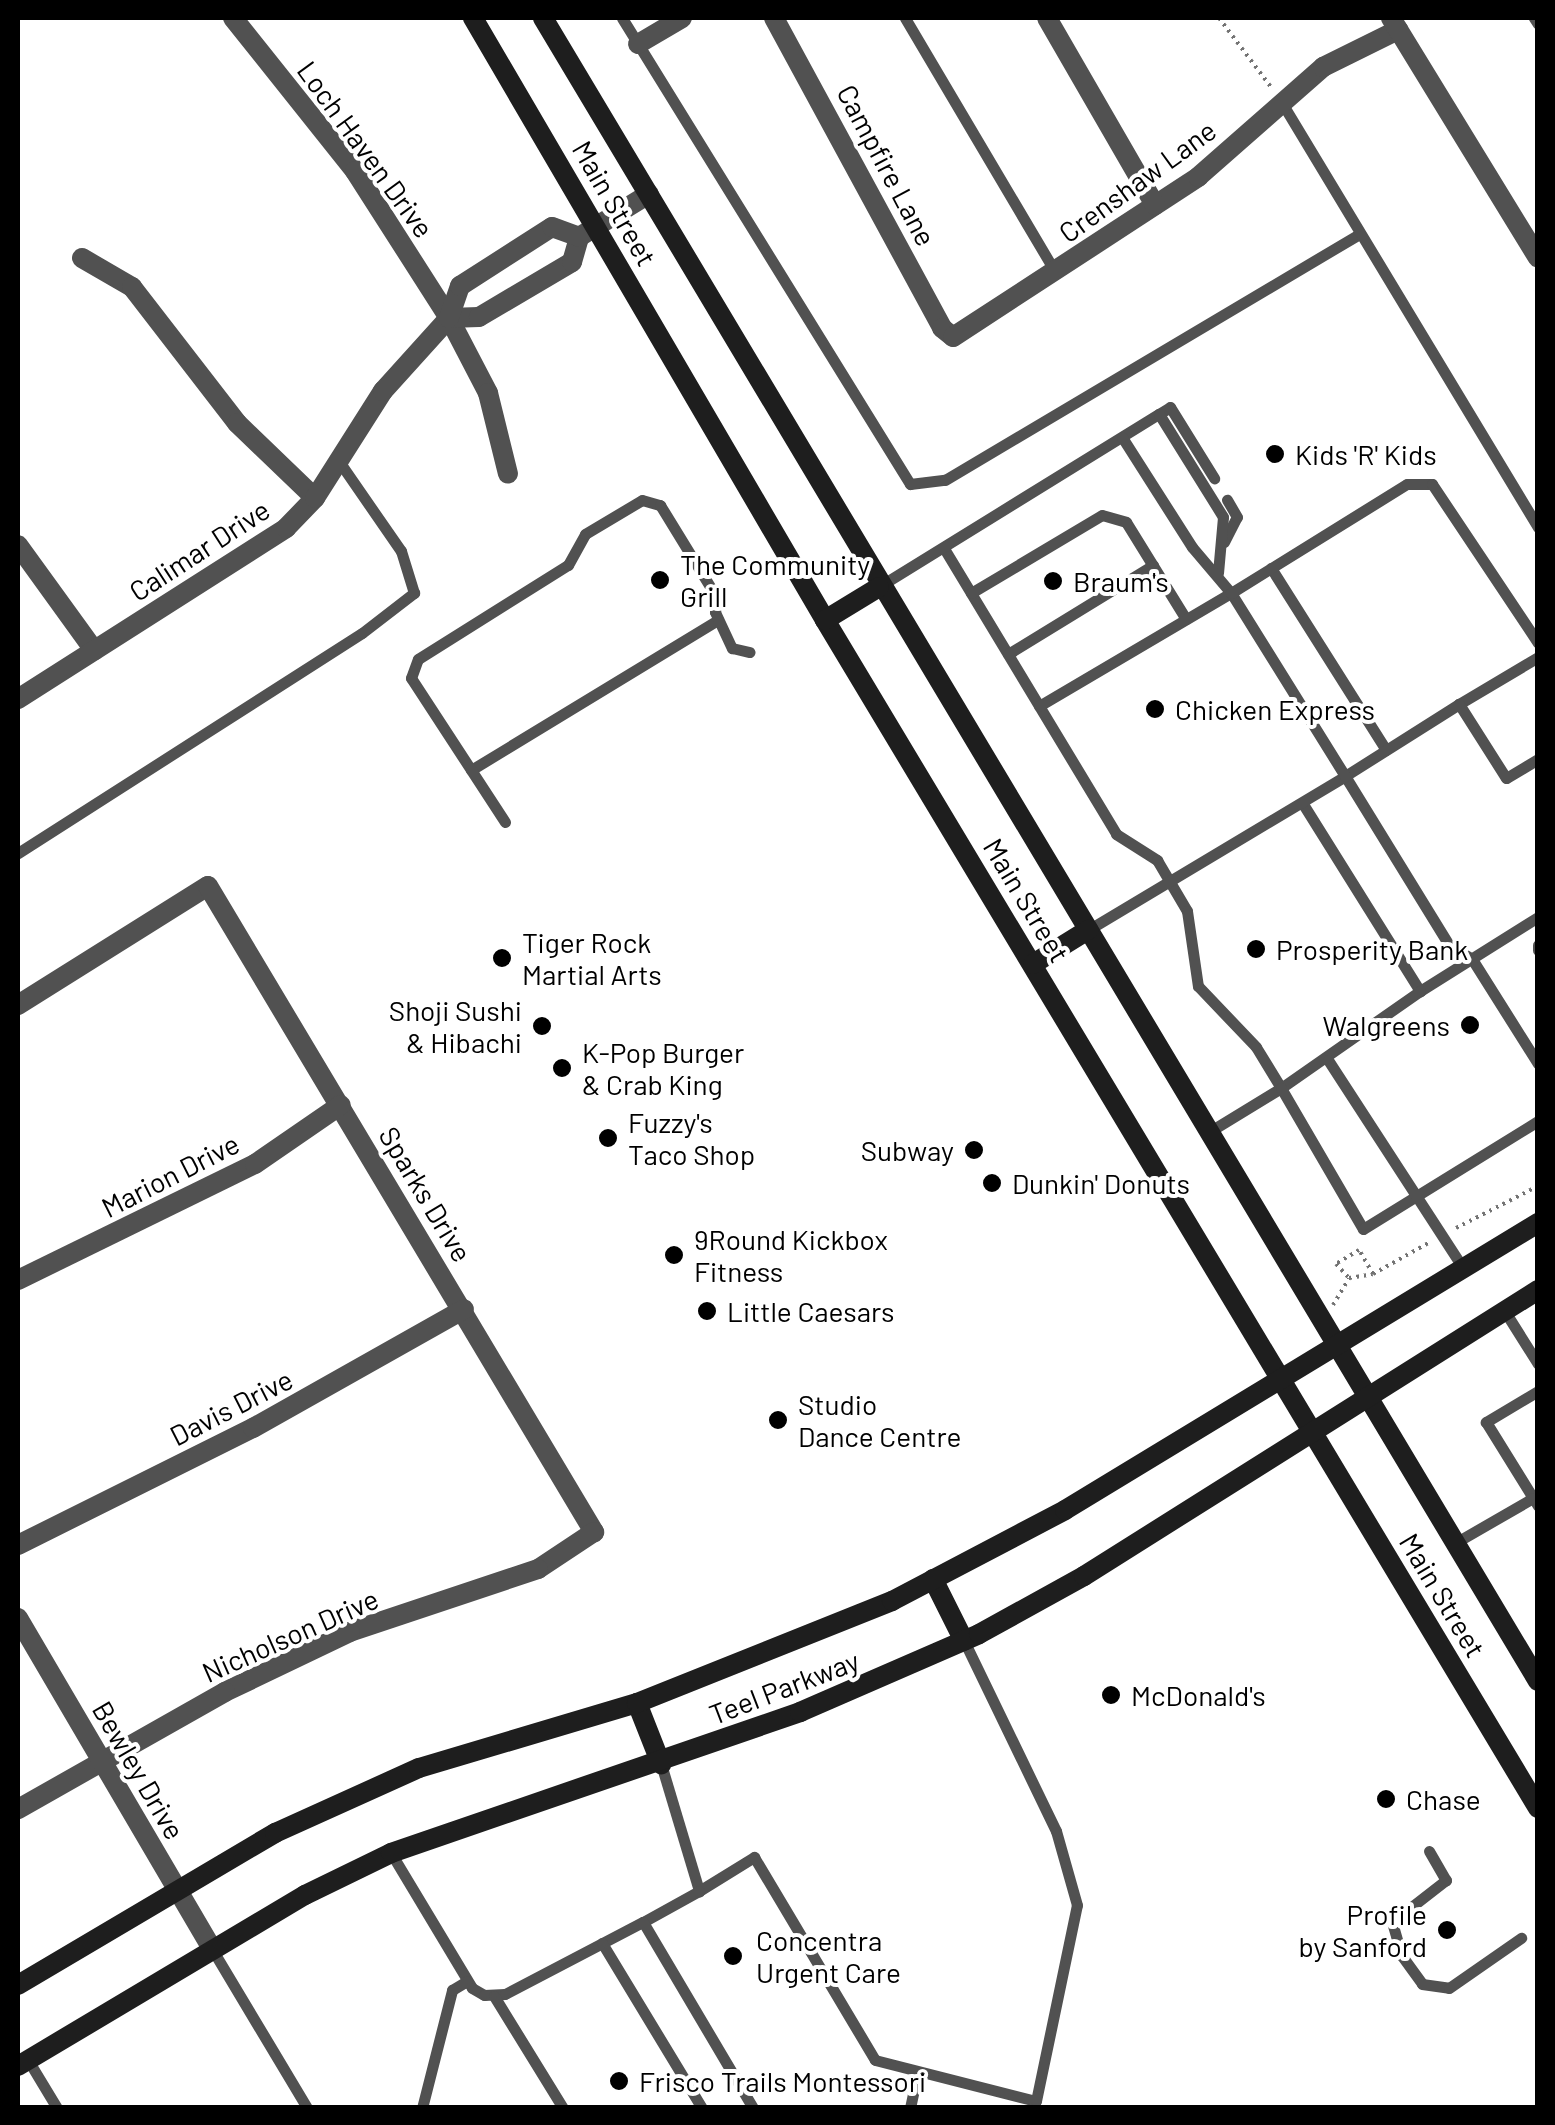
<!DOCTYPE html>
<style>
body{margin:0}
#map{position:relative;width:1555px;height:2125px;overflow:hidden;background:#fff;font-family:Barlow,sans-serif}
div>[style]{position:absolute}
.path>*{height:4px;margin-top:-2px;transform-origin:0;background:repeating-linear-gradient(90deg,#737373 0 2.5px,transparent 0 7.5px)}
.service>*{height:11px;margin:-5.5px;padding:0 5.5px;transform-origin:5.5px;border-radius:5.5px;background:#515151}
.minor>*{height:20px;margin:-10px;padding:0 10px;transform-origin:10px;border-radius:10px;background:#515151}
.secondary>*{height:20px;margin:-10px;padding:0 10px;transform-origin:10px;border-radius:10px;background:#1e1e1e}
.dots>*{width:28px;height:28px;translate:-50% -50%;box-sizing:border-box;border:5px solid #fff;border-radius:50%}
span{translate:-50% -50%;white-space:nowrap;text-align:center;line-height:1.15;-webkit-text-stroke:8px #fff;paint-order:stroke}
.street-label{font-size:28px;color:#000}
.poi-label{font-size:28px;color:#000}
.left{translate:0 -50%;text-align:left}
.right{translate:-100% -50%;text-align:right}
.frame{position:absolute;inset:0;border:20px solid #000;pointer-events:none}
</style>
<div id="map">
<div class="path">
<i style="left:1219px;top:18px;width:86px;rotate:53deg"></i>
<i style="left:1456px;top:1228px;width:92px;rotate:-27.1deg"></i>
<i style="left:1373px;top:1274px;width:65px;rotate:-29.3deg"></i>
<i style="left:1333px;top:1305px;width:31px;rotate:-59deg"></i>
<i style="left:1349px;top:1278px;width:24px;rotate:-9deg"></i>
<i style="left:1373px;top:1274px;width:28px;rotate:-120deg"></i>
<i style="left:1359px;top:1250px;width:27px;rotate:149deg"></i>
<i style="left:1336px;top:1264px;width:19px;rotate:47deg"></i>
</div>
<div class="service">
<i style="left:622px;top:18px;width:548px;rotate:58.28deg"></i>
<i style="left:910px;top:484px;width:35px;rotate:-7deg"></i>
<i style="left:945px;top:480px;width:482px;rotate:-30.7deg"></i>
<i style="left:905px;top:18px;width:296px;rotate:59.4deg"></i>
<i style="left:1534px;top:18px;width:7px;rotate:56deg"></i>
<i style="left:1282px;top:103px;width:496px;rotate:58.9deg"></i>
<i style="left:1159px;top:414px;width:13px;rotate:-32deg"></i>
<i style="left:1170px;top:407px;width:84px;rotate:58.2deg"></i>
<i style="left:1224px;top:542px;width:28px;rotate:-63deg"></i>
<i style="left:1237px;top:517px;width:20px;rotate:-120deg"></i>
<i style="left:945px;top:550px;width:332px;rotate:58.9deg"></i>
<i style="left:1116px;top:834px;width:49px;rotate:32.4deg"></i>
<i style="left:1157px;top:860px;width:59px;rotate:59.5deg"></i>
<i style="left:1187px;top:911px;width:76px;rotate:81.7deg"></i>
<i style="left:1198px;top:986px;width:84px;rotate:46.4deg"></i>
<i style="left:1256px;top:1047px;width:48px;rotate:58.6deg"></i>
<i style="left:1281px;top:1088px;width:84px;rotate:148.6deg"></i>
<i style="left:1271px;top:568px;width:215px;rotate:57.7deg"></i>
<i style="left:880px;top:586px;width:328px;rotate:-31.7deg"></i>
<i style="left:1159px;top:414px;width:121px;rotate:58.1deg"></i>
<i style="left:1223px;top:517px;width:56px;rotate:95.1deg"></i>
<i style="left:971px;top:593px;width:152px;rotate:-30.8deg"></i>
<i style="left:1102px;top:515px;width:25px;rotate:16deg"></i>
<i style="left:1126px;top:522px;width:114px;rotate:58.3deg"></i>
<i style="left:1008px;top:654px;width:170px;rotate:-31.5deg"></i>
<i style="left:1459px;top:704px;width:92px;rotate:-30.7deg"></i>
<i style="left:1039px;top:706px;width:223px;rotate:-30.5deg"></i>
<i style="left:1231px;top:593px;width:60px;rotate:-130.3deg"></i>
<i style="left:1192px;top:547px;width:130px;rotate:-122.5deg"></i>
<i style="left:1538px;top:759px;width:37px;rotate:149deg"></i>
<i style="left:1506px;top:778px;width:88px;rotate:-122.4deg"></i>
<i style="left:1459px;top:704px;width:135px;rotate:147.7deg"></i>
<i style="left:1345px;top:776px;width:198px;rotate:58.4deg"></i>
<i style="left:1449px;top:945px;width:27px;rotate:31deg"></i>
<i style="left:1472px;top:959px;width:124px;rotate:57.8deg"></i>
<i style="left:471px;top:770px;width:289px;rotate:-31.3deg"></i>
<i style="left:1303px;top:804px;width:221px;rotate:58deg"></i>
<i style="left:1420px;top:991px;width:139px;rotate:-32.1deg"></i>
<i style="left:505px;top:822px;width:172px;rotate:-123.1deg"></i>
<i style="left:411px;top:678px;width:20px;rotate:-70deg"></i>
<i style="left:418px;top:659px;width:177px;rotate:-32.1deg"></i>
<i style="left:568px;top:565px;width:35px;rotate:-61deg"></i>
<i style="left:585px;top:534px;width:66px;rotate:-30.8deg"></i>
<i style="left:642px;top:500px;width:19px;rotate:16deg"></i>
<i style="left:660px;top:505px;width:109px;rotate:58.5deg"></i>
<i style="left:717px;top:598px;width:14px;rotate:98deg"></i>
<i style="left:715px;top:612px;width:40px;rotate:65deg"></i>
<i style="left:732px;top:648px;width:18px;rotate:13deg"></i>
<i style="left:18px;top:853px;width:408px;rotate:-32.6deg"></i>
<i style="left:362px;top:633px;width:66px;rotate:-37.6deg"></i>
<i style="left:414px;top:593px;width:44px;rotate:-107.2deg"></i>
<i style="left:401px;top:551px;width:111px;rotate:-124.7deg"></i>
<i style="left:1088px;top:930px;width:300px;rotate:-30.9deg"></i>
<i style="left:1345px;top:776px;width:216px;rotate:-121.9deg"></i>
<i style="left:1231px;top:593px;width:207px;rotate:-31.8deg"></i>
<i style="left:1407px;top:484px;width:25px"></i>
<i style="left:1432px;top:484px;width:191px;rotate:56.3deg"></i>
<i style="left:1538px;top:945px;width:5px;rotate:90deg"></i>
<i style="left:1420px;top:991px;width:169px;rotate:145.1deg"></i>
<i style="left:1281px;top:1088px;width:163px;rotate:59.8deg"></i>
<i style="left:1363px;top:1229px;width:206px;rotate:-31.7deg"></i>
<i style="left:1328px;top:1060px;width:248px;rotate:57deg"></i>
<i style="left:1504px;top:1310px;width:64px;rotate:57.8deg"></i>
<i style="left:1538px;top:1391px;width:61px;rotate:149.2deg"></i>
<i style="left:1486px;top:1422px;width:99px;rotate:58.2deg"></i>
<i style="left:1455px;top:1543px;width:90px;rotate:-30deg"></i>
<i style="left:661px;top:1764px;width:133px;rotate:73.3deg"></i>
<i style="left:699px;top:1891px;width:65px;rotate:-31.7deg"></i>
<i style="left:754px;top:1857px;width:236px;rotate:59.2deg"></i>
<i style="left:875px;top:2060px;width:166px;rotate:14.3deg"></i>
<i style="left:1036px;top:2101px;width:200px;rotate:-78.2deg"></i>
<i style="left:1077px;top:1905px;width:77px;rotate:-105.8deg"></i>
<i style="left:1056px;top:1831px;width:211px;rotate:-115.8deg"></i>
<i style="left:1429px;top:1851px;width:34px;rotate:60deg"></i>
<i style="left:1446px;top:1880px;width:68px;rotate:142.1deg"></i>
<i style="left:1392px;top:1922px;width:35px;rotate:74deg"></i>
<i style="left:1402px;top:1956px;width:34px;rotate:54deg"></i>
<i style="left:1422px;top:1984px;width:27px;rotate:8deg"></i>
<i style="left:1449px;top:1988px;width:88px;rotate:-34.8deg"></i>
<i style="left:391px;top:1853px;width:157px;rotate:59deg"></i>
<i style="left:472px;top:1988px;width:14px;rotate:30deg"></i>
<i style="left:484px;top:1995px;width:21px;rotate:-3deg"></i>
<i style="left:505px;top:1994px;width:156px;rotate:-27.6deg"></i>
<i style="left:699px;top:1891px;width:64px;rotate:151deg"></i>
<i style="left:643px;top:1922px;width:216px;rotate:59.4deg"></i>
<i style="left:602px;top:1943px;width:193px;rotate:58.8deg"></i>
<i style="left:212px;top:1949px;width:185px;rotate:59.1deg"></i>
<i style="left:494px;top:1996px;width:132px;rotate:58.4deg"></i>
<i style="left:28px;top:2060px;width:56px;rotate:58.9deg"></i>
<i style="left:422px;top:2108px;width:122px;rotate:-75.7deg"></i>
<i style="left:452px;top:1990px;width:17px;rotate:-31deg"></i>
<i style="left:910px;top:2108px;width:35px;rotate:-78deg"></i>
</div>
<div class="minor">
<i style="left:233px;top:18px;width:196px;rotate:51.4deg"></i>
<i style="left:355px;top:171px;width:174px;rotate:57.4deg"></i>
<i style="left:449px;top:318px;width:85px;rotate:62.5deg"></i>
<i style="left:488px;top:393px;width:83px;rotate:76.1deg"></i>
<i style="left:774px;top:18px;width:353px;rotate:61.5deg"></i>
<i style="left:942px;top:328px;width:14px;rotate:39deg"></i>
<i style="left:953px;top:337px;width:293px;rotate:-33.1deg"></i>
<i style="left:1198px;top:177px;width:167px;rotate:-41.3deg"></i>
<i style="left:1323px;top:67px;width:84px;rotate:-26.3deg"></i>
<i style="left:1047px;top:18px;width:216px;rotate:60deg"></i>
<i style="left:1391px;top:18px;width:281px;rotate:58.5deg"></i>
<i style="left:638px;top:44px;width:51px;rotate:-30.6deg"></i>
<i style="left:82px;top:258px;width:58px;rotate:30.1deg"></i>
<i style="left:132px;top:287px;width:172px;rotate:52.3deg"></i>
<i style="left:237px;top:423px;width:108px;rotate:43.9deg"></i>
<i style="left:449px;top:318px;width:30px;rotate:-2deg"></i>
<i style="left:479px;top:317px;width:108px;rotate:-30.6deg"></i>
<i style="left:572px;top:262px;width:26px;rotate:-74deg"></i>
<i style="left:579px;top:237px;width:82px;rotate:-31.6deg"></i>
<i style="left:18px;top:545px;width:130px;rotate:54.1deg"></i>
<i style="left:18px;top:699px;width:318px;rotate:-32.5deg"></i>
<i style="left:286px;top:528px;width:42px;rotate:-46deg"></i>
<i style="left:315px;top:498px;width:127px;rotate:-57.6deg"></i>
<i style="left:383px;top:391px;width:98px;rotate:-47.9deg"></i>
<i style="left:449px;top:318px;width:34px;rotate:-71deg"></i>
<i style="left:460px;top:286px;width:109px;rotate:-32.7deg"></i>
<i style="left:552px;top:227px;width:29px;rotate:20deg"></i>
<i style="left:18px;top:1005px;width:224px;rotate:-32.1deg"></i>
<i style="left:208px;top:886px;width:753px;rotate:59.14deg"></i>
<i style="left:594px;top:1532px;width:67px;rotate:146.5deg"></i>
<i style="left:538px;top:1569px;width:198px;rotate:161.5deg"></i>
<i style="left:350px;top:1632px;width:139px;rotate:154.4deg"></i>
<i style="left:225px;top:1692px;width:238px;rotate:150.5deg"></i>
<i style="left:18px;top:1280px;width:264px;rotate:-26.1deg"></i>
<i style="left:255px;top:1164px;width:104px;rotate:-34.5deg"></i>
<i style="left:18px;top:1545px;width:263px;rotate:-26.5deg"></i>
<i style="left:253px;top:1428px;width:242px;rotate:-29.4deg"></i>
<i style="left:18px;top:1618px;width:384px;rotate:59.6deg"></i>
</div>
<div class="secondary">
<i style="left:473px;top:18px;width:697px;rotate:59.68deg"></i>
<i style="left:825px;top:620px;width:1386px;rotate:59.03deg"></i>
<i style="left:543px;top:18px;width:1938px;rotate:59.11deg"></i>
<i style="left:825px;top:620px;width:63px;rotate:-31.4deg"></i>
<i style="left:1033px;top:964px;width:65px;rotate:-31.7deg"></i>
<i style="left:933px;top:1579px;width:69px;rotate:63.4deg"></i>
<i style="left:637px;top:1703px;width:66px;rotate:68.5deg"></i>
<i style="left:18px;top:1985px;width:299px;rotate:-30.6deg"></i>
<i style="left:275px;top:1833px;width:158px;rotate:-24.3deg"></i>
<i style="left:419px;top:1768px;width:227px;rotate:-16.6deg"></i>
<i style="left:637px;top:1703px;width:275px;rotate:-21.8deg"></i>
<i style="left:892px;top:1601px;width:195px;rotate:-27.7deg"></i>
<i style="left:1065px;top:1510px;width:553px;rotate:-31.25deg"></i>
<i style="left:18px;top:2066px;width:334px;rotate:-30.8deg"></i>
<i style="left:305px;top:1895px;width:96px;rotate:-26deg"></i>
<i style="left:391px;top:1853px;width:433px;rotate:-19deg"></i>
<i style="left:800px;top:1712px;width:195px;rotate:-23.5deg"></i>
<i style="left:979px;top:1634px;width:120px;rotate:-28.9deg"></i>
<i style="left:1084px;top:1576px;width:537px;rotate:-32.21deg"></i>
</div>
<div class="dots">
<i style="left:1275px;top:454px;background:#000"></i>
<i style="left:660px;top:580px;background:#000"></i>
<i style="left:1053px;top:581px;background:#000"></i>
<i style="left:1155px;top:709px;background:#000"></i>
<i style="left:1256px;top:949px;background:#000"></i>
<i style="left:502px;top:958px;background:#000"></i>
<i style="left:1470px;top:1025px;background:#000"></i>
<i style="left:542px;top:1026px;background:#000"></i>
<i style="left:562px;top:1068px;background:#000"></i>
<i style="left:608px;top:1138px;background:#000"></i>
<i style="left:974px;top:1150px;background:#000"></i>
<i style="left:992px;top:1183px;background:#000"></i>
<i style="left:674px;top:1255px;background:#000"></i>
<i style="left:707px;top:1311px;background:#000"></i>
<i style="left:778px;top:1420px;background:#000"></i>
<i style="left:1111px;top:1695px;background:#000"></i>
<i style="left:1386px;top:1799px;background:#000"></i>
<i style="left:1447px;top:1930px;background:#000"></i>
<i style="left:733px;top:1956px;background:#000"></i>
<i style="left:619px;top:2081px;background:#000"></i>
</div>
<div class="street-label">
<span style="left:366px;top:149px;rotate:54deg">Loch Haven Drive</span>
<span style="left:887px;top:165px;rotate:62deg">Campfire Lane</span>
<span style="left:1137px;top:181px;rotate:-36deg">Crenshaw Lane</span>
<span style="left:615px;top:203px;rotate:60deg">Main Street</span>
<span style="left:199px;top:550px;rotate:-33deg">Calimar Drive</span>
<span style="left:1027px;top:900px;rotate:59deg">Main Street</span>
<span style="left:170px;top:1175px;rotate:-27deg">Marion Drive</span>
<span style="left:426px;top:1194px;rotate:59deg">Sparks Drive</span>
<span style="left:231px;top:1407px;rotate:-27deg">Davis Drive</span>
<span style="left:1443px;top:1595px;rotate:59deg">Main Street</span>
<span style="left:290px;top:1635px;rotate:-24deg">Nicholson Drive</span>
<span style="left:784px;top:1687px;rotate:-21deg">Teel Parkway</span>
<span style="left:139px;top:1770px;rotate:60deg">Bewley Drive</span>
</div>
<div class="poi-label">
<span class="left" style="left:1295px;top:454px">Kids 'R' Kids</span>
<span class="left" style="left:680px;top:580px">The Community<br>Grill</span>
<span class="left" style="left:1073px;top:581px">Braum's</span>
<span class="left" style="left:1175px;top:709px">Chicken Express</span>
<span class="left" style="left:522px;top:958px">Tiger Rock<br>Martial Arts</span>
<span class="left" style="left:1276px;top:949px">Prosperity Bank</span>
<span class="right" style="left:522px;top:1026px">Shoji Sushi<br>&amp; Hibachi</span>
<span class="right" style="left:1450px;top:1025px">Walgreens</span>
<span class="left" style="left:582px;top:1068px">K-Pop Burger<br>&amp; Crab King</span>
<span class="left" style="left:628px;top:1138px">Fuzzy's<br>Taco Shop</span>
<span class="right" style="left:954px;top:1150px">Subway</span>
<span class="left" style="left:1012px;top:1183px">Dunkin' Donuts</span>
<span class="left" style="left:694px;top:1255px">9Round Kickbox<br>Fitness</span>
<span class="left" style="left:727px;top:1311px">Little Caesars</span>
<span class="left" style="left:798px;top:1420px">Studio<br>Dance Centre</span>
<span class="left" style="left:1131px;top:1695px">McDonald's</span>
<span class="left" style="left:1406px;top:1799px">Chase</span>
<span class="right" style="left:1427px;top:1930px">Profile<br>by Sanford</span>
<span class="left" style="left:756px;top:1956px">Concentra<br>Urgent Care</span>
<span class="left" style="left:639px;top:2081px">Frisco Trails Montessori</span>
</div>
<div class="frame"></div>
</div>
